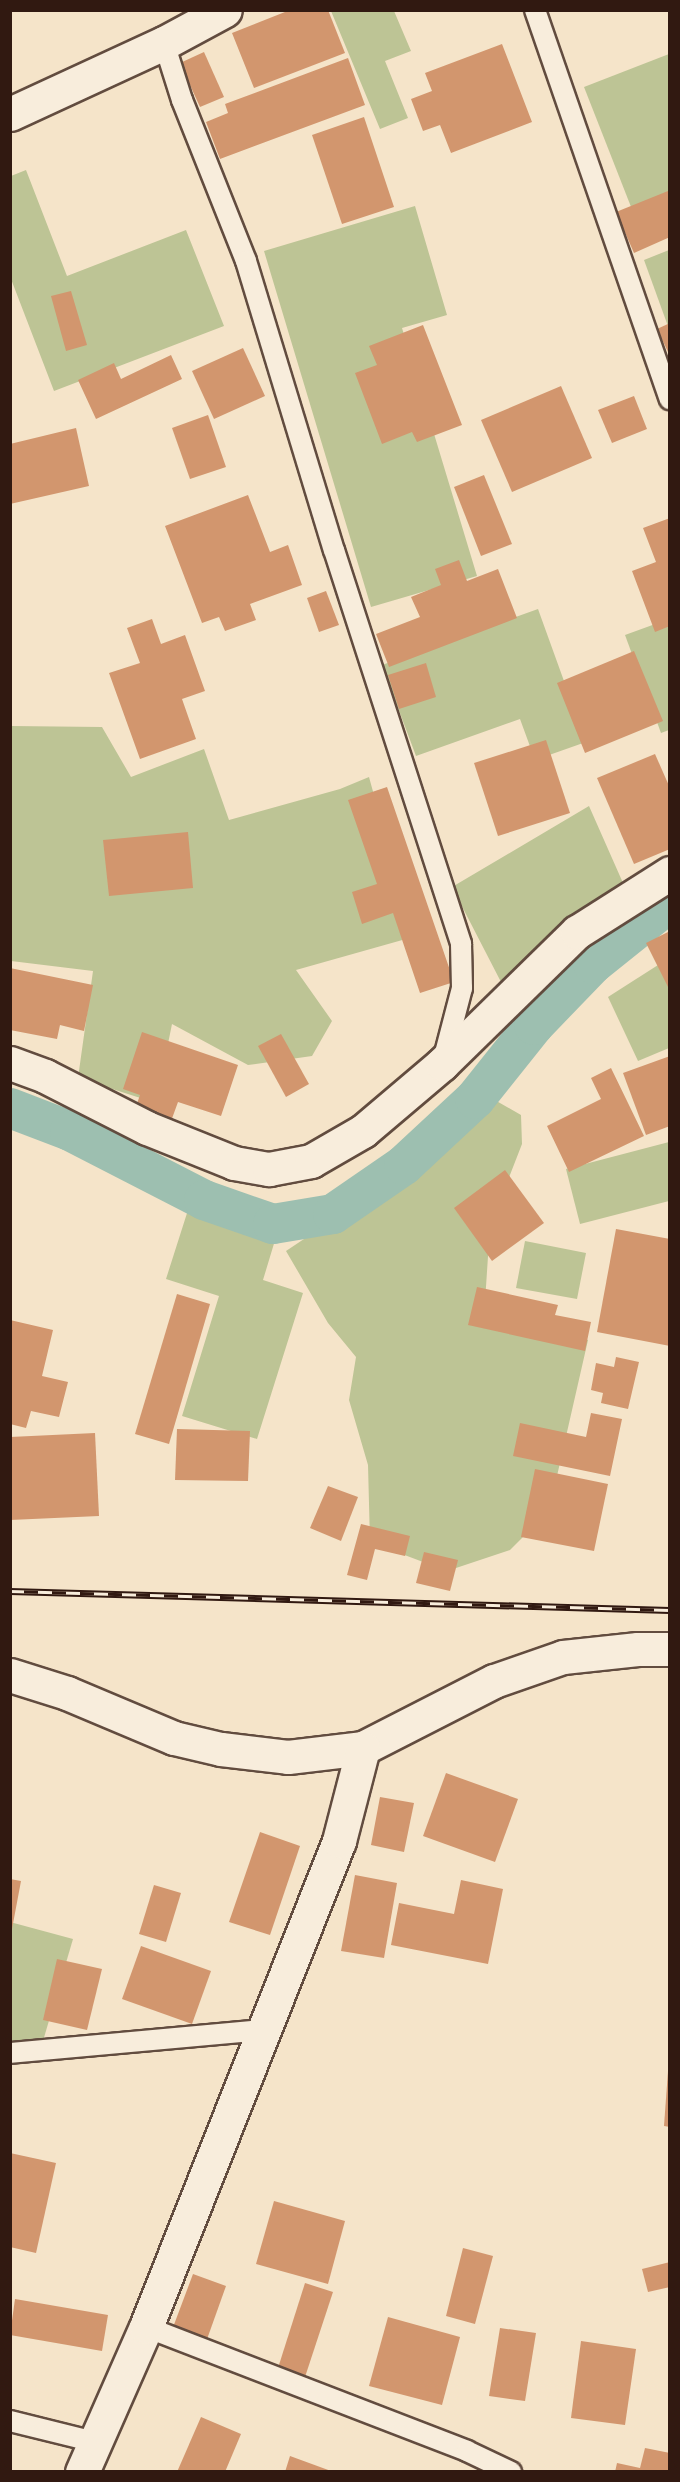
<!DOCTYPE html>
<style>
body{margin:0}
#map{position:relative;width:680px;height:2482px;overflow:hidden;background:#f5e4c9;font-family:"Libre Bodoni",serif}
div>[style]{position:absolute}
.green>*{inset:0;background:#bdc495}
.canal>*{height:40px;margin:-20px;padding:0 20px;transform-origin:20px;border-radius:20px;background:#9dbfb0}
.building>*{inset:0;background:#d2966e}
.roads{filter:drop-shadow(2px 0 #624c3f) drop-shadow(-2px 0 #624c3f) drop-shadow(0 2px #624c3f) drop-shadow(0 -2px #624c3f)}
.service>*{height:20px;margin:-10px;padding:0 10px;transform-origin:10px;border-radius:10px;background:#f8eddc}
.minor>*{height:33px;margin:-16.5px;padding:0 16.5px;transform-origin:16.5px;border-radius:16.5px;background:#f8eddc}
.rail>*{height:7px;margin-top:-3.5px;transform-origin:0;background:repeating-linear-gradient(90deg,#f8eddc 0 14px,#311911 0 28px);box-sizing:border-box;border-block:2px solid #311911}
span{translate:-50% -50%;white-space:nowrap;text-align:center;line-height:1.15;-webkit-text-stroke:5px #f8eddc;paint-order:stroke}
.frame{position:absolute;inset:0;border:12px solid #311911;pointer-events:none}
</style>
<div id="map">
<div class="green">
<i style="clip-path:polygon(331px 11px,394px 11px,411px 51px,385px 61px,408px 118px,380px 129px)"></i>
<i style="clip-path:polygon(669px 54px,669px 230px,644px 240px,584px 87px)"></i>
<i style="clip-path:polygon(26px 170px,67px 276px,186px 230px,224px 326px,54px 391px,11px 279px,11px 176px)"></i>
<i style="clip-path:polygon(415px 206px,447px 315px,402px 328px,477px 576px,371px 607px,264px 251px)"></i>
<i style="clip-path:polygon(669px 250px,669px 329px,644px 260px)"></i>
<i style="clip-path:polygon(538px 609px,586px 742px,535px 760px,520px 719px,416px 756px,382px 665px)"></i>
<i style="clip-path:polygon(669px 619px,669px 730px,661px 733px,625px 635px)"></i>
<i style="clip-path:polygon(11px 726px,102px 727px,131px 777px,204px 749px,229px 820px,340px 789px,369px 777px,413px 937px,296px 970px,332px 1021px,312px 1056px,248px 1065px,172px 1024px,156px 1103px,78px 1078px,93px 971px,11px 961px)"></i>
<i style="clip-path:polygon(589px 806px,623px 883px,571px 921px,501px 982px,452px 887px)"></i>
<i style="clip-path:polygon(669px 958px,669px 1048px,638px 1061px,608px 997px)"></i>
<i style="clip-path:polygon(486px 1095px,521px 1115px,522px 1144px,490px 1226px,485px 1302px,588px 1340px,549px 1511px,510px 1550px,447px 1571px,370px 1542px,368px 1465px,349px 1400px,356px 1357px,328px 1323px,286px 1251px,403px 1173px)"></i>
<i style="clip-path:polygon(669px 1142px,669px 1201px,580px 1224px,566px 1169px)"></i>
<i style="clip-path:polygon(188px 1210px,276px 1237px,263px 1280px,303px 1293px,257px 1439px,182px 1416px,219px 1296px,166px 1279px)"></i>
<i style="clip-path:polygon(525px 1241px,586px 1253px,577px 1299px,516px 1288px)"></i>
<i style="clip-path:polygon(10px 1922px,73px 1939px,43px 2041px,10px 2045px)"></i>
</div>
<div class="canal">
<i style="left:10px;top:1108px;width:64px;rotate:21deg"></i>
<i style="left:70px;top:1131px;width:151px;rotate:27.2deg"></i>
<i style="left:204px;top:1200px;width:73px;rotate:19.2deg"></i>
<i style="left:273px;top:1224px;width:61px;rotate:-9.5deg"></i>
<i style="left:333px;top:1214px;width:86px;rotate:-34.6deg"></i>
<i style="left:404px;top:1165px;width:97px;rotate:-42.9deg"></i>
<i style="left:475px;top:1099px;width:95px;rotate:-51.4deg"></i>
<i style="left:534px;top:1025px;width:85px;rotate:-46deg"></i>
<i style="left:593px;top:964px;width:99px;rotate:-38.8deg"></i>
</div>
<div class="building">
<i style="clip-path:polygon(290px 10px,328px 10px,345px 53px,254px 88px,232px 33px)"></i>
<i style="clip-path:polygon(502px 44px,532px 122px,451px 153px,440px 125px,423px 131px,411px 99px,432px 91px,425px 73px)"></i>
<i style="clip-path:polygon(204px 52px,224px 97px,200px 107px,180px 63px)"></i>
<i style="clip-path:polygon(348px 58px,365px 105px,220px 159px,206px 122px,228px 113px,225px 104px)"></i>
<i style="clip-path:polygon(364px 117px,394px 207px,342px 224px,312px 135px)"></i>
<i style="clip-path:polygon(668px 191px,670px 237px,634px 253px,616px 212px)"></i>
<i style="clip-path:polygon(71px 291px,87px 345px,66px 351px,51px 296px)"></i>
<i style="clip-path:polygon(670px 323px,670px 356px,657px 329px)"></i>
<i style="clip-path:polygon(423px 325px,462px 425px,417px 442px,412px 432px,382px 444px,355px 373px,377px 365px,369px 346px)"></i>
<i style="clip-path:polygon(243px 348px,265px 396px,214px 419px,192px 371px)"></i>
<i style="clip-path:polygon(171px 355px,182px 379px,96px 419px,78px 380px,114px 363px,121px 379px)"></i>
<i style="clip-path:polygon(561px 386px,592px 458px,512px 492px,481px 420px)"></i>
<i style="clip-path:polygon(634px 396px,647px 429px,612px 443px,598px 410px)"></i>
<i style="clip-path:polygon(208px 415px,226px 467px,190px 479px,172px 428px)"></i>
<i style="clip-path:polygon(76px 428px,89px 486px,10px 504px,10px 444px)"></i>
<i style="clip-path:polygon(484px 475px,512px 544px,481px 556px,454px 487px)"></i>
<i style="clip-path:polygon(248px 495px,270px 552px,288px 545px,302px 585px,250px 604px,256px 620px,225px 631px,219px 617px,202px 623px,165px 526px)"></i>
<i style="clip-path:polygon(670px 518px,670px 626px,655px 632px,632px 571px,656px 562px,643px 528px)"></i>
<i style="clip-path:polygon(459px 560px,467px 581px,498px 569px,517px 618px,389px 667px,376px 634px,420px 617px,411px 597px,441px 585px,435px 569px)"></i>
<i style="clip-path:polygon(326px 591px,339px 625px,319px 632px,307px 598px)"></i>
<i style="clip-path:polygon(152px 619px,161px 644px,185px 635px,205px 691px,182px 699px,196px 739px,140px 759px,109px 673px,140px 663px,127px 628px)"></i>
<i style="clip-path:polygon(634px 651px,663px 721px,585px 753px,557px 683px)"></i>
<i style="clip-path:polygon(426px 663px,436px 697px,399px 709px,388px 675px)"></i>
<i style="clip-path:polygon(546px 740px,570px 813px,498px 836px,474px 763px)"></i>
<i style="clip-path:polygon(655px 754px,670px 788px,670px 849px,634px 864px,597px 778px)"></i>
<i style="clip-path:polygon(387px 787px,454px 982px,420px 993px,393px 913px,362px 924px,352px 892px,377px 884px,348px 800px)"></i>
<i style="clip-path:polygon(188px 832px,193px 888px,109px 896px,103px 840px)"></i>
<i style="clip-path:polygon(670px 931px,670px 986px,668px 987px,646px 943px)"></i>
<i style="clip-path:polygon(10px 968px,93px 985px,84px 1031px,60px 1025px,57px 1039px,10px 1030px)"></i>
<i style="clip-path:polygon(142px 1032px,238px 1065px,221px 1116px,178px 1102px,170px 1124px,134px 1112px,140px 1095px,123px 1089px)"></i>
<i style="clip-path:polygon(281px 1034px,309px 1084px,286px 1097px,258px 1046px)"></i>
<i style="clip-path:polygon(670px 1056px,670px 1126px,646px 1135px,623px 1073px)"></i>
<i style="clip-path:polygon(611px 1068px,644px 1136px,569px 1172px,547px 1126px,601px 1099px,591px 1078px)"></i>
<i style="clip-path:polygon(505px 1170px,544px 1223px,492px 1261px,454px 1208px)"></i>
<i style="clip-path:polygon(616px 1229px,670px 1239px,670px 1346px,597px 1332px)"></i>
<i style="clip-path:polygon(477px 1287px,558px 1305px,555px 1315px,591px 1322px,585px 1351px,468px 1325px)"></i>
<i style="clip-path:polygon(177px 1294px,210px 1304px,169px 1444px,135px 1434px)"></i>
<i style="clip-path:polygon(10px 1320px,53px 1330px,42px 1376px,68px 1382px,59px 1417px,31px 1411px,26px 1428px,10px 1424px)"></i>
<i style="clip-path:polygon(616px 1357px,639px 1362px,628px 1409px,601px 1403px,603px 1393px,591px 1390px,596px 1363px,614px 1367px)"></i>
<i style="clip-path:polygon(591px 1413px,622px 1419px,610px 1476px,513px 1456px,520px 1423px,586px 1437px)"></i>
<i style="clip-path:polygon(177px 1429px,250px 1431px,248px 1481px,175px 1480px)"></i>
<i style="clip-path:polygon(95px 1433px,99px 1516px,10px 1520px,10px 1437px)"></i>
<i style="clip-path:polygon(535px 1469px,608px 1484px,594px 1551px,521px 1537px)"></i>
<i style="clip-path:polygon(328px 1486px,358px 1497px,341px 1541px,310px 1528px)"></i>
<i style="clip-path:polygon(361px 1524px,410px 1536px,405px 1556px,375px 1549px,367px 1580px,347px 1575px)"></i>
<i style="clip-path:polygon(424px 1552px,458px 1560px,450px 1591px,416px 1583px)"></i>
<i style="clip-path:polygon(446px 1773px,518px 1799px,495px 1862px,423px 1836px)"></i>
<i style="clip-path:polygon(380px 1797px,414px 1803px,404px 1852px,371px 1845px)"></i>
<i style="clip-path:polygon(260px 1832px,300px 1846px,270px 1935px,229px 1922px)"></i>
<i style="clip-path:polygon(355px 1875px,397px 1883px,384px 1958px,341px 1951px)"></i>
<i style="clip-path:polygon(10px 1879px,21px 1881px,12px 1929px,10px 1929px)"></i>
<i style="clip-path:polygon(461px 1880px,503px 1889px,488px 1964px,391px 1945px,399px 1903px,454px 1914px)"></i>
<i style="clip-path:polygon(154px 1885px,181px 1893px,166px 1942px,139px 1934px)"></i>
<i style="clip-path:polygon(141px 1946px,211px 1971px,192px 2024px,122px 1999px)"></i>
<i style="clip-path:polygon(57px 1959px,102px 1969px,87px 2030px,43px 2020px)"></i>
<i style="clip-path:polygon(668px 2071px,670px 2071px,670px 2127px,664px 2126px)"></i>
<i style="clip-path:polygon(10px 2153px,56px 2163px,36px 2253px,10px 2247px)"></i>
<i style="clip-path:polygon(274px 2201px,345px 2221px,328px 2284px,256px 2264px)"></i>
<i style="clip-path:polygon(463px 2248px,493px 2256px,475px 2324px,446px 2316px)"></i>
<i style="clip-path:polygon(670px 2262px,670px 2287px,648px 2292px,642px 2269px)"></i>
<i style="clip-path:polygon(193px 2274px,226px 2286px,206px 2342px,172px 2330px)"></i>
<i style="clip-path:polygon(305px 2283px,333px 2292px,305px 2377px,278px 2368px)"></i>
<i style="clip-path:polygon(15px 2299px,108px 2315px,102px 2351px,10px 2335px)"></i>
<i style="clip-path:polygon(388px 2317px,460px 2337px,442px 2405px,369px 2386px)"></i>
<i style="clip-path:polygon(500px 2328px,536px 2333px,525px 2401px,489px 2396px)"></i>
<i style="clip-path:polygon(581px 2341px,636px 2349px,625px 2425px,571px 2418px)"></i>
<i style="clip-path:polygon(201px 2417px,241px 2434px,225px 2472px,177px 2472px)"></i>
<i style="clip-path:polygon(645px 2448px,670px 2453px,670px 2472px,615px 2472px,617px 2463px,640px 2468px)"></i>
<i style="clip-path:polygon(290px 2456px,331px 2471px,331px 2472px,285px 2472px)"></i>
</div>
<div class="roads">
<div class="service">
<i style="left:535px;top:10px;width:412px;rotate:70.9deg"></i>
<i style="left:164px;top:43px;width:60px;rotate:72.5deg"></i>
<i style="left:182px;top:100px;width:173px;rotate:68.3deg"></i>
<i style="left:246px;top:261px;width:302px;rotate:73.1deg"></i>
<i style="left:334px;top:550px;width:414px;rotate:72.1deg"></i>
<i style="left:461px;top:944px;width:44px;rotate:88.7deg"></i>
<i style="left:462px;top:988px;width:71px;rotate:104.6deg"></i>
<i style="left:10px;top:2053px;width:255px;rotate:-5.2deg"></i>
<i style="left:146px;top:2327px;width:344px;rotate:21.1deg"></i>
<i style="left:467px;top:2451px;width:49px;rotate:25.5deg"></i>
<i style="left:10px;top:2421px;width:88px;rotate:13.9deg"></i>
</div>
<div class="minor">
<i style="left:10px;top:114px;width:170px;rotate:-24.8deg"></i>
<i style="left:164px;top:43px;width:69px;rotate:-28.4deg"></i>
<i style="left:10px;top:1063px;width:37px;rotate:20deg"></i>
<i style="left:45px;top:1076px;width:114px;rotate:27deg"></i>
<i style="left:147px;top:1128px;width:94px;rotate:21.9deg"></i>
<i style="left:234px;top:1163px;width:36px;rotate:10deg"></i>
<i style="left:269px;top:1169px;width:43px;rotate:-10.8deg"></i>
<i style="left:311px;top:1161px;width:60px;rotate:-30deg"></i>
<i style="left:363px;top:1131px;width:104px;rotate:-40.3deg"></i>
<i style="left:442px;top:1064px;width:189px;rotate:-44.4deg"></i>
<i style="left:577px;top:932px;width:110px;rotate:-32.4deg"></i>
<i style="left:10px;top:1675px;width:60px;rotate:17.5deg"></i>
<i style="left:67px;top:1693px;width:116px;rotate:22.8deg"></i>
<i style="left:174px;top:1738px;width:48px;rotate:13.2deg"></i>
<i style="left:221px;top:1749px;width:67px;rotate:6.8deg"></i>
<i style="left:288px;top:1757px;width:76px;rotate:-6.8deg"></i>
<i style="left:363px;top:1748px;width:147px;rotate:-27.1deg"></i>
<i style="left:494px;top:1681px;width:73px;rotate:-19.2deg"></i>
<i style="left:563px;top:1657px;width:75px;rotate:-6.1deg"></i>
<i style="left:638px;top:1649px;width:32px"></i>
<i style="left:82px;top:2472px;width:158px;rotate:-66.2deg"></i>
<i style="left:146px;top:2327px;width:523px;rotate:-68.34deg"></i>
<i style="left:339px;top:1841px;width:96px;rotate:-75.5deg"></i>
</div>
</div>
<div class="rail">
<i style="left:10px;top:1591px;width:660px;rotate:1.65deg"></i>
</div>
<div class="frame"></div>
</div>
